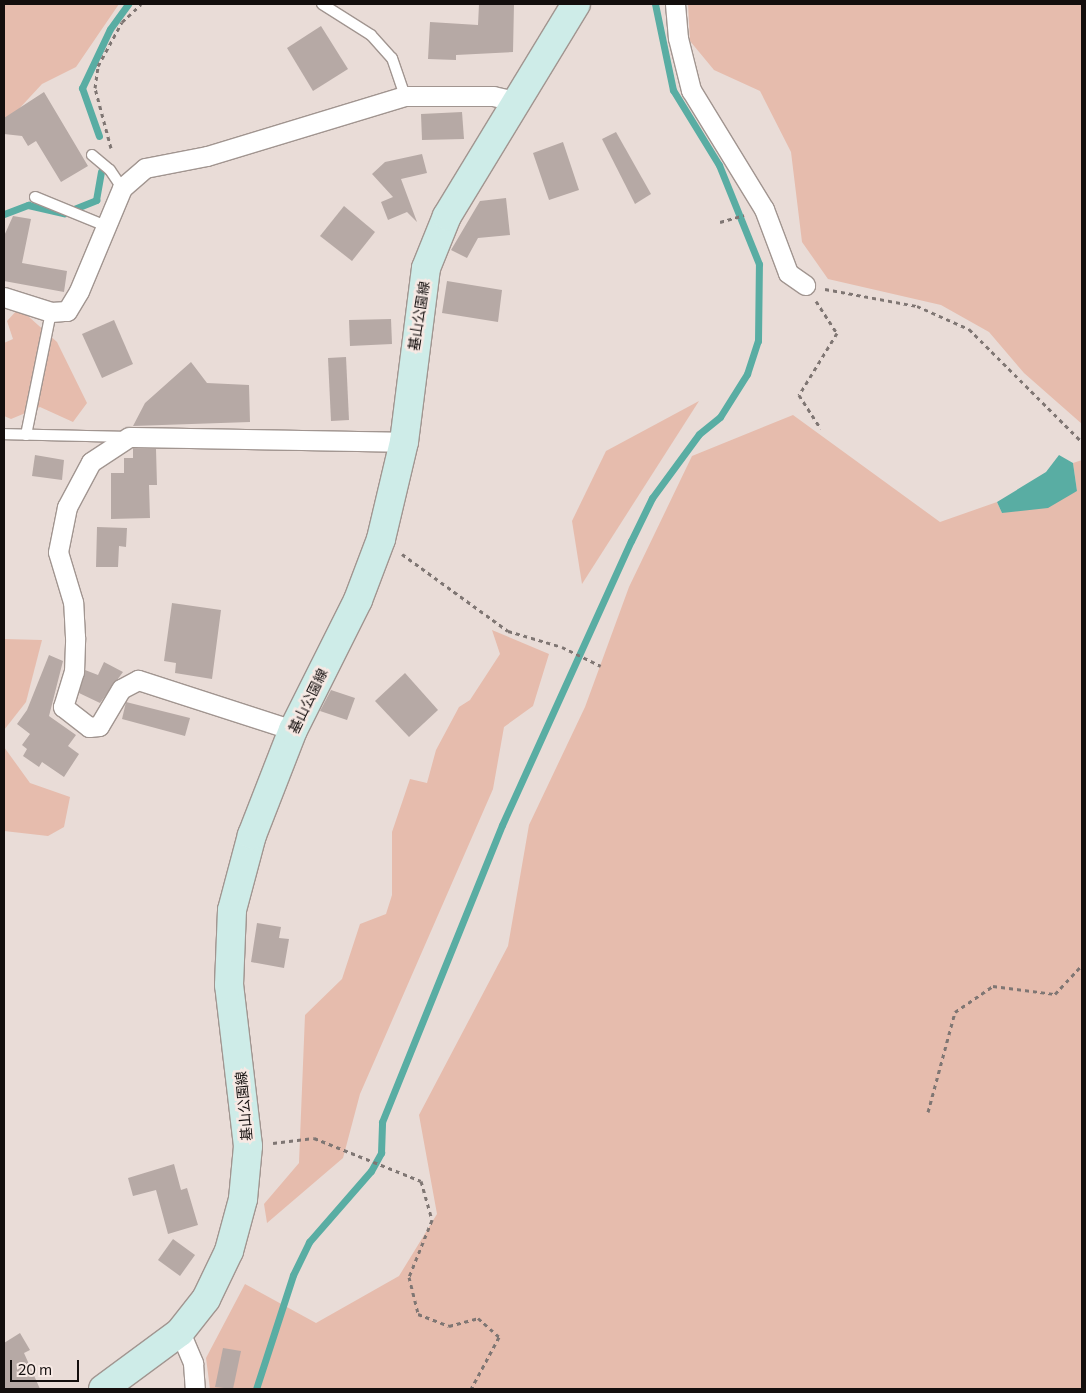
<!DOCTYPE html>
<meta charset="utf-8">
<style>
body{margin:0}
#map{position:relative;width:1086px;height:1393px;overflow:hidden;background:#e9dcd7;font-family:Commissioner,"Noto Sans JP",sans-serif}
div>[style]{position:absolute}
.green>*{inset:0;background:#e6bcad}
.water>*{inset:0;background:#59ada3}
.stream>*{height:7px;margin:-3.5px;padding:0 3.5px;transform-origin:3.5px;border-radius:3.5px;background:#59ada3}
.building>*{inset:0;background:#b6a9a5}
.path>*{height:3px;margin-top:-1.5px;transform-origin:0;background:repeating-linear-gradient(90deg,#7f7673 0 4px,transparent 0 8px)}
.roads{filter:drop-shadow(1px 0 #a19590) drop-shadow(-1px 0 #a19590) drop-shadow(0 1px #a19590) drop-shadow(0 -1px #a19590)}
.service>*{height:10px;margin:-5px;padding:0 5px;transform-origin:5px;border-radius:5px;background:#fff}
.minor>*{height:19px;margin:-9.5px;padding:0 9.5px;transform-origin:9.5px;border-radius:9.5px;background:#fff}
.secondary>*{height:28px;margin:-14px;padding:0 14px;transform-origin:14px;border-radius:14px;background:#ceece8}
span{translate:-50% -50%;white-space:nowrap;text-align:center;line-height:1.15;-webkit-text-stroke:5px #f7e9e4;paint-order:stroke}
.street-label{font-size:14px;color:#130e0d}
.frame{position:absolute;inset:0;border:5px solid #130e0d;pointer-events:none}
.scale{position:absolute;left:10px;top:1360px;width:69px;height:22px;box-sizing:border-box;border:2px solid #130e0d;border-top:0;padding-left:6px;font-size:15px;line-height:18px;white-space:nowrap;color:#130e0d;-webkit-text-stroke:4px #f7e9e4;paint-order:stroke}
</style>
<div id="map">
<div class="green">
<i style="clip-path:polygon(4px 4px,119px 4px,76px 67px,42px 84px,4px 125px)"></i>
<i style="clip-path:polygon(688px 4px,1082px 4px,1082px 424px,1024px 373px,989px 332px,941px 305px,828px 279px,802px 242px,791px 152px,760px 91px,714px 70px,690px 41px)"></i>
<i style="clip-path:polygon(19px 308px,57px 342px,87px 403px,73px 422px,40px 407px,11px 419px,4px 416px,4px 343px,13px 339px,7px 321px)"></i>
<i style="clip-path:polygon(699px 401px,582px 584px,572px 521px,606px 451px)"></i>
<i style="clip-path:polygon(793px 415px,940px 522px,997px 502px,1002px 513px,1077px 491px,1073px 463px,1082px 460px,1082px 1389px,210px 1389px,206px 1358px,245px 1284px,316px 1323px,399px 1276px,437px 1214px,419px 1115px,508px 946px,529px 825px,585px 707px,629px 587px,692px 456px)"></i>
<i style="clip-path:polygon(492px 630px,549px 654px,533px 706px,504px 727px,493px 789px,360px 1094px,343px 1158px,267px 1223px,264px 1204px,299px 1163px,305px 1015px,342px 979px,360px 924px,386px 914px,392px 895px,392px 832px,410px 779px,427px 783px,436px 750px,459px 707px,470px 700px,500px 654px)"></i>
<i style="clip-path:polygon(4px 639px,42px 640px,26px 702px,4px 730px)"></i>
<i style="clip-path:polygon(4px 747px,30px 783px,70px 797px,64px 827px,48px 836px,4px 831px)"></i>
</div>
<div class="water">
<i style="clip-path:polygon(1059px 455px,1073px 463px,1077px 491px,1048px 508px,1002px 513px,997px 502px,1046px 472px)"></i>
</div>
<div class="stream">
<i style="left:99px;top:136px;width:51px;rotate:-109.5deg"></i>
<i style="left:82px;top:88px;width:65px;rotate:-64.6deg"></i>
<i style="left:110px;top:29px;width:31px;rotate:-54deg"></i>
<i style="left:4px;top:214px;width:26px;rotate:-21deg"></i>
<i style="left:28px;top:205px;width:37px;rotate:13deg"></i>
<i style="left:64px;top:213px;width:35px;rotate:-22deg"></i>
<i style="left:96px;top:200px;width:29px;rotate:-80deg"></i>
<i style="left:256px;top:1389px;width:120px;rotate:-72deg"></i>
<i style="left:293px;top:1275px;width:37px;rotate:-64deg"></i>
<i style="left:309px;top:1242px;width:94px;rotate:-48.9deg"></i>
<i style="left:371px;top:1171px;width:21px;rotate:-61deg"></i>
<i style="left:381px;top:1153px;width:31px;rotate:-88deg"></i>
<i style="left:382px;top:1122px;width:320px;rotate:-68deg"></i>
<i style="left:502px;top:825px;width:312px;rotate:-65.6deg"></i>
<i style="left:631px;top:541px;width:48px;rotate:-64deg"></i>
<i style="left:652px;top:498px;width:79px;rotate:-53.7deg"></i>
<i style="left:699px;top:434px;width:27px;rotate:-39deg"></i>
<i style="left:720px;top:417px;width:51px;rotate:-57.9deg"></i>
<i style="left:747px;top:374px;width:35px;rotate:-72deg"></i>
<i style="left:758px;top:341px;width:77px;rotate:-89.3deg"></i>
<i style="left:759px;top:264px;width:107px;rotate:-112deg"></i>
<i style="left:719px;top:165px;width:88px;rotate:-121.5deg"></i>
<i style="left:673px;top:90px;width:88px;rotate:-101.8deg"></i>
</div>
<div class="building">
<i style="clip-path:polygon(479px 4px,514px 4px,513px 52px,456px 55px,456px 60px,428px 59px,430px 22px,478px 25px)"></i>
<i style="clip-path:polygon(321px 26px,348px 69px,313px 91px,287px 48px)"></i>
<i style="clip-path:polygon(44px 92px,88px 166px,61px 182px,36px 141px,28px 146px,22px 136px,4px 134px,4px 118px)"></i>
<i style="clip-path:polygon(462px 112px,464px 139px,422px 140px,421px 114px)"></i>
<i style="clip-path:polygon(616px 132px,651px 194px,635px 204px,602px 139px)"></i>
<i style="clip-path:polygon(563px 142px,579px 190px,549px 200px,533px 153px)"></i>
<i style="clip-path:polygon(422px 154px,427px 173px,401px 179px,417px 222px,407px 212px,388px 220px,381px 202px,393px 197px,372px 174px,385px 162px)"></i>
<i style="clip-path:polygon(506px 198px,510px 235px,478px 238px,467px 258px,451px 250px,480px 201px)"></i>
<i style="clip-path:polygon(344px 206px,375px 232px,352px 261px,320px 236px)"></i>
<i style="clip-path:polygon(13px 216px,31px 219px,22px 263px,67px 271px,64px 292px,4px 281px,4px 236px)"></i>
<i style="clip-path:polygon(447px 281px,502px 290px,498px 322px,442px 313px)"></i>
<i style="clip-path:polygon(391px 319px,392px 344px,350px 346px,349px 320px)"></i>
<i style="clip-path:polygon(114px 320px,133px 364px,102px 378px,82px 334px)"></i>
<i style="clip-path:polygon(346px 357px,349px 420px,331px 421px,328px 358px)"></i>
<i style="clip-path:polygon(191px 362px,207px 383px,249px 385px,250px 422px,133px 426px,145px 403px)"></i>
<i style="clip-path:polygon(133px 448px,156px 449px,157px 485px,149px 485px,150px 518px,111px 519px,111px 473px,124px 473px,124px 458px,133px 458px)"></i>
<i style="clip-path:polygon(35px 455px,64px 460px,62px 480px,32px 476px)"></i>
<i style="clip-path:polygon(97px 527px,127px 528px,126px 547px,119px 546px,118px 567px,96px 567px)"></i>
<i style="clip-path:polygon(172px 603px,221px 610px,212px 679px,175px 673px,176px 663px,164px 661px)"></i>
<i style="clip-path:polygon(49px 655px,63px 661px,49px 716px,76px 735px,68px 746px,79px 754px,64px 777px,42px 762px,39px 767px,23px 756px,27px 749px,22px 745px,30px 734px,17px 724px,27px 710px)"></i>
<i style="clip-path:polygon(104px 662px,123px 672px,100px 703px,79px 693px,85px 670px,98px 675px)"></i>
<i style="clip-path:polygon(405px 673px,438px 710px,409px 737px,375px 701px)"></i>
<i style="clip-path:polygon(331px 690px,355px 698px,347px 720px,320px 711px)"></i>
<i style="clip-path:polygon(126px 702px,190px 718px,185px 736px,122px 719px)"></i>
<i style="clip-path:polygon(257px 923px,281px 927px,279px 938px,289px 939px,284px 968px,251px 962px)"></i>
<i style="clip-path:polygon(174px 1164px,181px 1190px,187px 1188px,198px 1225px,168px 1234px,156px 1190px,133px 1196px,128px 1178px)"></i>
<i style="clip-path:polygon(173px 1239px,195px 1255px,180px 1276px,158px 1260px)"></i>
<i style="clip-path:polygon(20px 1333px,30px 1350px,24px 1353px,40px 1389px,4px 1389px,4px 1343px)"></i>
<i style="clip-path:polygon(223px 1348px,241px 1351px,233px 1389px,215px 1387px)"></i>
</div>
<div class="path">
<i style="left:111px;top:148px;width:62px;rotate:-104.9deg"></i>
<i style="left:95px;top:88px;width:22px;rotate:-82deg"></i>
<i style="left:98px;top:66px;width:50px;rotate:-61.4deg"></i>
<i style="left:122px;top:22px;width:26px;rotate:-43deg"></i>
<i style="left:720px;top:222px;width:25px;rotate:-16deg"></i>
<i style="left:825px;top:289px;width:94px;rotate:10.5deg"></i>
<i style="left:917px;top:306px;width:57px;rotate:23.9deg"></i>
<i style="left:969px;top:329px;width:160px;rotate:45deg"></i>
<i style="left:816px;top:301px;width:38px;rotate:57deg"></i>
<i style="left:837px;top:333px;width:73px;rotate:121.5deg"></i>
<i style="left:799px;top:395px;width:40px;rotate:57.1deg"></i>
<i style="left:402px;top:554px;width:131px;rotate:36deg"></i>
<i style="left:508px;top:631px;width:56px;rotate:16.5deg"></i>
<i style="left:562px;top:647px;width:43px;rotate:26deg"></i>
<i style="left:928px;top:1112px;width:104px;rotate:-74.9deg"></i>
<i style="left:955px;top:1012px;width:46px;rotate:-34.4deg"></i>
<i style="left:993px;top:986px;width:63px;rotate:7.4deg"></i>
<i style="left:1055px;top:994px;width:40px;rotate:-47deg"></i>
<i style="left:273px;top:1143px;width:41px;rotate:-7deg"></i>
<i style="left:314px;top:1138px;width:115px;rotate:21.9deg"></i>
<i style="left:421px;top:1181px;width:41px;rotate:74.2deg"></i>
<i style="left:432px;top:1220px;width:61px;rotate:112deg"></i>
<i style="left:409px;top:1277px;width:38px;rotate:76deg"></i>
<i style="left:418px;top:1314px;width:33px;rotate:21deg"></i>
<i style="left:449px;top:1326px;width:30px;rotate:-15deg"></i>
<i style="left:478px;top:1318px;width:28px;rotate:42deg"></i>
<i style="left:499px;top:1337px;width:59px;rotate:118.3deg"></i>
</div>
<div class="roads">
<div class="service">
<i style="left:322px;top:4px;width:58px;rotate:32.3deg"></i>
<i style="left:371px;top:35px;width:31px;rotate:48deg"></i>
<i style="left:392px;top:58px;width:40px;rotate:71.1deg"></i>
<i style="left:92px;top:155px;width:23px;rotate:40deg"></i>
<i style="left:110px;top:170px;width:22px;rotate:56deg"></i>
<i style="left:35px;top:197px;width:79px;rotate:22.3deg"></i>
<i style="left:4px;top:434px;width:121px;rotate:1.4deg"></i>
<i style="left:26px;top:435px;width:126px;rotate:-78.5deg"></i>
</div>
<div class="minor">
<i style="left:675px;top:4px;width:34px;rotate:85deg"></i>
<i style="left:678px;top:38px;width:54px;rotate:76deg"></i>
<i style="left:691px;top:90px;width:140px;rotate:58.5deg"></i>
<i style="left:764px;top:209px;width:68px;rotate:69.4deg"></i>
<i style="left:788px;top:273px;width:21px;rotate:35deg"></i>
<i style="left:4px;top:297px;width:49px;rotate:17.7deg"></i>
<i style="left:51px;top:312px;width:16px;rotate:-4deg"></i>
<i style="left:67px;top:311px;width:23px;rotate:-59deg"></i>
<i style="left:79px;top:291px;width:112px;rotate:-67.3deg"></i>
<i style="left:122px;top:188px;width:30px;rotate:-41deg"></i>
<i style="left:145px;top:168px;width:63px;rotate:-11deg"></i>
<i style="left:207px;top:156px;width:207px;rotate:-16.9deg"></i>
<i style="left:405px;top:96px;width:88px"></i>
<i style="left:493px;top:96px;width:27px;rotate:13deg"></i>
<i style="left:293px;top:730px;width:163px;rotate:-162.1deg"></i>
<i style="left:138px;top:680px;width:19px;rotate:152deg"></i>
<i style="left:121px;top:689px;width:43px;rotate:120.7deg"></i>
<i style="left:99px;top:726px;width:10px;rotate:174deg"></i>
<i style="left:89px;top:727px;width:33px;rotate:-142deg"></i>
<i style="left:63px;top:707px;width:37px;rotate:-73deg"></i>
<i style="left:74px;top:672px;width:35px;rotate:-88deg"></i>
<i style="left:75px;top:637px;width:35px;rotate:-93deg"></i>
<i style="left:73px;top:602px;width:52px;rotate:-106.7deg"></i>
<i style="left:58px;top:552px;width:46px;rotate:-78.7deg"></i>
<i style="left:67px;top:507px;width:51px;rotate:-61.9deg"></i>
<i style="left:91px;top:462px;width:45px;rotate:-33.3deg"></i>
<i style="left:129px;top:437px;width:275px;rotate:1deg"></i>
<i style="left:180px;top:1332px;width:34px;rotate:67deg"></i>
<i style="left:193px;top:1363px;width:26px;rotate:86deg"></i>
</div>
<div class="secondary">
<i style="left:103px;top:1389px;width:96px;rotate:-36.5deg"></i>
<i style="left:180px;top:1332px;width:42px;rotate:-51.8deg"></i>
<i style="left:206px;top:1299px;width:53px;rotate:-64.4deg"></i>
<i style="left:229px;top:1251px;width:54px;rotate:-74.9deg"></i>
<i style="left:243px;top:1199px;width:53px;rotate:-84.6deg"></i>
<i style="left:248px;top:1146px;width:162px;rotate:-96.7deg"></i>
<i style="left:229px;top:985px;width:75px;rotate:-87.7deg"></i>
<i style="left:232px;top:910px;width:78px;rotate:-75.1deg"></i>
<i style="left:252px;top:835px;width:113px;rotate:-68.7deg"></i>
<i style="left:293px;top:730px;width:145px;rotate:-63.4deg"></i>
<i style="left:358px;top:600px;width:65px;rotate:-69.3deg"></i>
<i style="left:381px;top:539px;width:100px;rotate:-76.7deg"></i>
<i style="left:404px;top:442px;width:175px;rotate:-82.8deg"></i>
<i style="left:426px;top:268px;width:56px;rotate:-68deg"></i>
<i style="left:447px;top:216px;width:248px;rotate:-58.7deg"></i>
</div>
</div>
<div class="street-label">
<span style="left:419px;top:316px;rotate:-81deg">基山公園線</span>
<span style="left:308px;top:701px;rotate:-64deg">基山公園線</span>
<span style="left:244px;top:1106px;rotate:-95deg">基山公園線</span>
</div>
<div class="frame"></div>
<div class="scale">20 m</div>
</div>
